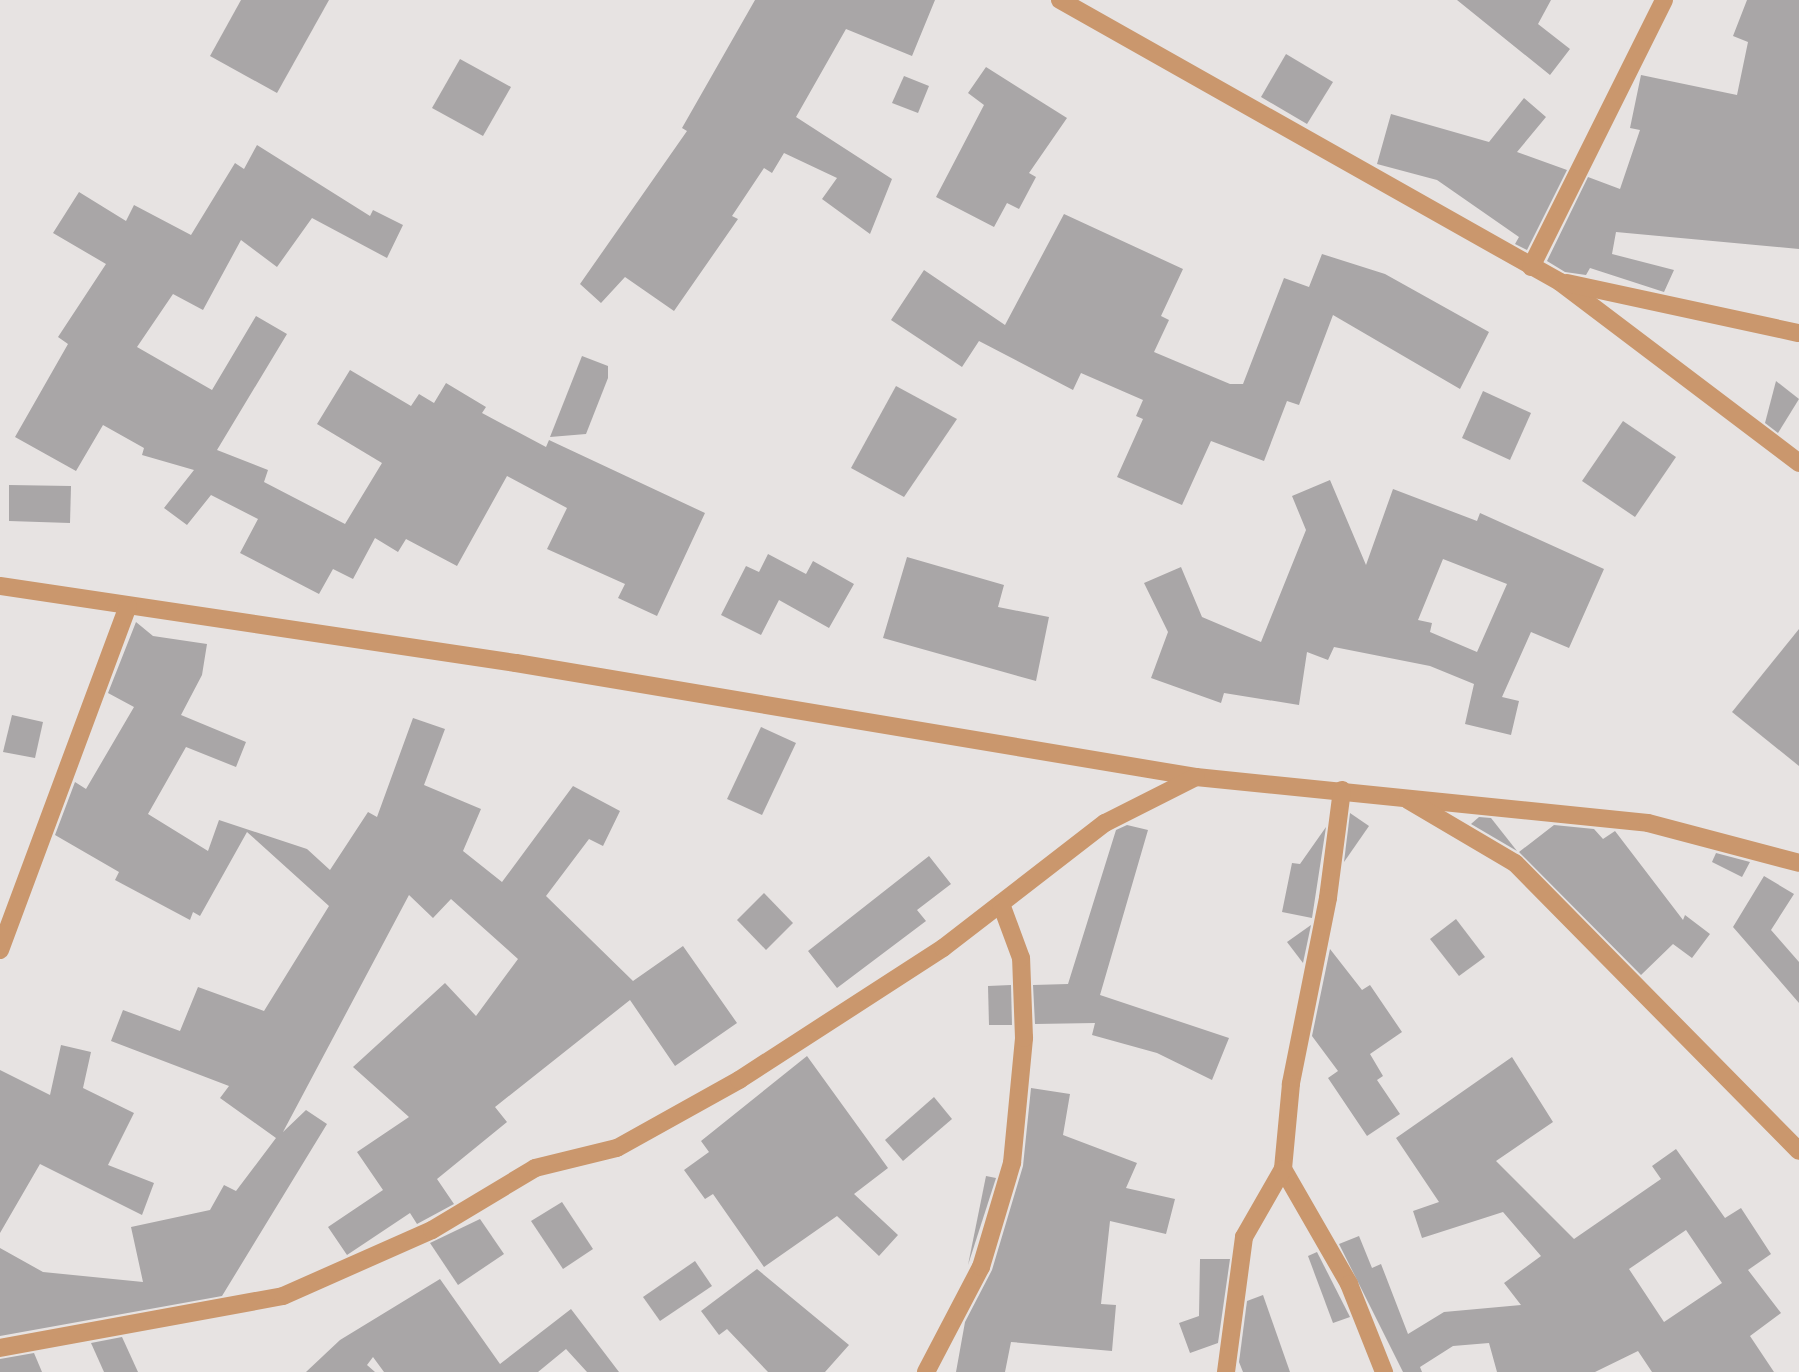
<!DOCTYPE html>
<style>
body{margin:0}
#map{position:relative;width:1799px;height:1372px;overflow:hidden;background:#e7e3e2;font-family:"Varela Round",sans-serif}
div>[style]{position:absolute}
.building>*{inset:0;background:#a9a6a7}
.street>*{height:18px;margin:-9px;padding:0 9px;transform-origin:9px;border-radius:9px;background:#ca976d}
span{translate:-50% -50%;white-space:nowrap;text-align:center;line-height:1.15;-webkit-text-stroke:5px #f4f0ef;paint-order:stroke}
</style>
<div id="map">
<div class="building">
<i style="clip-path:polygon(241px 0,329px 0,277px 93px,210px 56px)"></i>
<i style="clip-path:polygon(755px 0,935px 0,912px 56px,846px 29px,796px 117px,892px 179px,870px 234px,822px 199px,837px 178px,784px 153px,772px 173px,764px 168px,732px 216px,738px 219px,674px 311px,625px 277px,601px 303px,580px 284px,687px 131px,682px 128px)"></i>
<i style="clip-path:polygon(1457px 0,1551px 0,1538px 24px,1570px 49px,1550px 75px)"></i>
<i style="clip-path:polygon(1747px 0,1799px 0,1799px 249px,1616px 232px,1612px 254px,1674px 270px,1664px 292px,1590px 268px,1586px 275px,1565px 272px,1547px 261px,1588px 177px,1620px 189px,1640px 130px,1630px 128px,1641px 75px,1737px 95px,1748px 42px,1733px 36px)"></i>
<i style="clip-path:polygon(1286px 54px,1333px 82px,1307px 124px,1261px 97px)"></i>
<i style="clip-path:polygon(460px 59px,511px 87px,483px 136px,432px 108px)"></i>
<i style="clip-path:polygon(986px 67px,1067px 118px,1029px 173px,1036px 177px,1019px 209px,1007px 203px,994px 227px,936px 197px,984px 105px,968px 93px)"></i>
<i style="clip-path:polygon(904px 76px,929px 86px,918px 113px,892px 103px)"></i>
<i style="clip-path:polygon(1524px 98px,1546px 117px,1517px 152px,1567px 170px,1527px 250px,1515px 244px,1519px 237px,1437px 180px,1377px 164px,1391px 114px,1489px 142px)"></i>
<i style="clip-path:polygon(257px 145px,370px 216px,373px 210px,403px 225px,387px 258px,312px 218px,277px 267px,241px 240px,203px 310px,173px 294px,137px 347px,212px 390px,256px 316px,287px 334px,217px 450px,268px 470px,264px 482px,345px 524px,382px 463px,317px 424px,350px 370px,411px 406px,419px 394px,434px 403px,446px 383px,486px 407px,482px 413px,546px 447px,549px 440px,705px 513px,657px 616px,618px 598px,625px 584px,547px 549px,567px 508px,507px 476px,457px 566px,406px 539px,398px 552px,375px 538px,353px 579px,333px 569px,319px 594px,240px 553px,258px 519px,211px 495px,187px 525px,164px 508px,194px 470px,142px 455px,144px 448px,103px 425px,76px 471px,15px 437px,68px 344px,58px 337px,106px 264px,53px 233px,79px 192px,126px 221px,134px 205px,191px 235px,235px 163px,244px 169px)"></i>
<i style="clip-path:polygon(1064px 214px,1183px 269px,1161px 316px,1169px 320px,1154px 352px,1230px 384px,1243px 384px,1284px 278px,1309px 287px,1322px 254px,1385px 274px,1489px 332px,1460px 389px,1333px 315px,1299px 405px,1287px 401px,1264px 461px,1211px 441px,1182px 505px,1117px 477px,1143px 419px,1136px 416px,1143px 400px,1081px 373px,1073px 390px,979px 341px,962px 367px,891px 320px,924px 270px,1005px 325px)"></i>
<i style="clip-path:polygon(582px 356px,608px 366px,608px 378px,586px 434px,550px 437px)"></i>
<i style="clip-path:polygon(1776px 381px,1799px 399px,1778px 433px,1765px 423px)"></i>
<i style="clip-path:polygon(896px 386px,957px 419px,904px 497px,851px 468px)"></i>
<i style="clip-path:polygon(1483px 391px,1531px 413px,1510px 460px,1462px 438px)"></i>
<i style="clip-path:polygon(1623px 421px,1676px 457px,1635px 517px,1582px 481px)"></i>
<i style="clip-path:polygon(evenodd,1330px 480px,1366px 565px,1393px 489px,1477px 521px,1480px 513px,1604px 569px,1569px 648px,1531px 632px,1502px 697px,1519px 701px,1511px 735px,1465px 724px,1474px 684px,1430px 666px,1334px 647px,1328px 660px,1307px 652px,1299px 705px,1224px 693px,1221px 703px,1151px 678px,1168px 632px,1144px 583px,1181px 567px,1202px 617px,1261px 642px,1306px 530px,1292px 496px,1330px 480px,1443px 559px,1507px 584px,1477px 652px,1430px 632px,1432px 623px,1418px 620px,1443px 559px)"></i>
<i style="clip-path:polygon(9px 485px,71px 486px,70px 523px,9px 521px)"></i>
<i style="clip-path:polygon(768px 554px,806px 574px,813px 561px,854px 584px,829px 628px,779px 600px,761px 635px,721px 615px,746px 566px,759px 572px)"></i>
<i style="clip-path:polygon(907px 557px,1004px 585px,998px 607px,1049px 617px,1036px 681px,883px 638px)"></i>
<i style="clip-path:polygon(136px 622px,153px 636px,207px 644px,202px 675px,181px 715px,246px 742px,236px 767px,186px 747px,148px 814px,208px 851px,219px 820px,307px 849px,330px 870px,368px 812px,377px 817px,413px 718px,445px 729px,424px 785px,481px 809px,463px 851px,502px 882px,573px 786px,620px 811px,603px 846px,589px 839px,546px 896px,633px 981px,683px 946px,737px 1023px,675px 1066px,630px 1000px,495px 1107px,507px 1122px,437px 1179px,454px 1204px,417px 1224px,410px 1213px,347px 1255px,328px 1227px,383px 1190px,357px 1152px,409px 1117px,353px 1067px,445px 983px,476px 1016px,518px 959px,451px 899px,433px 918px,409px 895px,283px 1132px,306px 1110px,327px 1124px,222px 1296px,0 1336px,0 1248px,43px 1272px,143px 1282px,131px 1227px,210px 1210px,224px 1185px,236px 1191px,276px 1138px,220px 1098px,229px 1086px,111px 1041px,123px 1010px,180px 1031px,198px 987px,264px 1011px,329px 906px,247px 832px,200px 916px,193px 912px,190px 920px,115px 880px,119px 872px,55px 835px,75px 782px,86px 789px,134px 707px,108px 693px)"></i>
<i style="clip-path:polygon(1799px 629px,1799px 766px,1732px 712px)"></i>
<i style="clip-path:polygon(12px 715px,43px 722px,35px 758px,3px 752px)"></i>
<i style="clip-path:polygon(761px 727px,796px 743px,762px 815px,727px 799px)"></i>
<i style="clip-path:polygon(1350px 813px,1369px 826px,1344px 862px)"></i>
<i style="clip-path:polygon(1479px 817px,1491px 818px,1517px 851px,1471px 824px)"></i>
<i style="clip-path:polygon(1127px 825px,1148px 830px,1100px 995px,1229px 1038px,1212px 1080px,1157px 1053px,1092px 1035px,1095px 1023px,1035px 1024px,1033px 985px,1068px 984px,1116px 830px)"></i>
<i style="clip-path:polygon(1554px 825px,1594px 829px,1603px 839px,1615px 831px,1683px 920px,1685px 915px,1710px 934px,1692px 958px,1673px 944px,1641px 975px,1519px 852px)"></i>
<i style="clip-path:polygon(1326px 827px,1312px 918px,1282px 912px,1292px 863px,1300px 864px)"></i>
<i style="clip-path:polygon(1716px 853px,1750px 862px,1742px 877px,1712px 862px)"></i>
<i style="clip-path:polygon(929px 856px,951px 884px,917px 910px,926px 921px,837px 988px,808px 951px)"></i>
<i style="clip-path:polygon(1764px 876px,1794px 894px,1771px 930px,1799px 962px,1799px 1003px,1733px 927px)"></i>
<i style="clip-path:polygon(764px 893px,793px 923px,766px 950px,737px 920px)"></i>
<i style="clip-path:polygon(1456px 919px,1485px 957px,1459px 976px,1430px 939px)"></i>
<i style="clip-path:polygon(1311px 925px,1303px 963px,1287px 942px)"></i>
<i style="clip-path:polygon(1330px 949px,1362px 990px,1370px 985px,1402px 1032px,1370px 1054px,1383px 1076px,1377px 1080px,1400px 1114px,1367px 1136px,1328px 1078px,1338px 1071px,1312px 1036px)"></i>
<i style="clip-path:polygon(1011px 985px,1012px 1025px,989px 1025px,988px 986px)"></i>
<i style="clip-path:polygon(61px 1045px,91px 1052px,83px 1088px,134px 1113px,108px 1165px,154px 1183px,142px 1215px,40px 1164px,0 1233px,0 1070px,50px 1095px)"></i>
<i style="clip-path:polygon(807px 1056px,888px 1168px,854px 1194px,898px 1235px,879px 1256px,837px 1216px,764px 1267px,713px 1194px,705px 1199px,684px 1170px,709px 1152px,701px 1141px)"></i>
<i style="clip-path:polygon(evenodd,1512px 1057px,1553px 1122px,1496px 1161px,1574px 1239px,1661px 1179px,1652px 1166px,1676px 1149px,1725px 1218px,1741px 1208px,1771px 1254px,1748px 1270px,1781px 1313px,1750px 1336px,1774px 1372px,1652px 1372px,1638px 1351px,1595px 1372px,1497px 1372px,1489px 1343px,1453px 1346px,1420px 1367px,1422px 1372px,1403px 1372px,1339px 1244px,1359px 1236px,1372px 1268px,1381px 1264px,1408px 1334px,1444px 1312px,1521px 1305px,1504px 1283px,1541px 1256px,1503px 1212px,1422px 1238px,1413px 1211px,1439px 1202px,1396px 1138px,1512px 1057px,1686px 1230px,1722px 1283px,1664px 1322px,1629px 1269px,1686px 1230px)"></i>
<i style="clip-path:polygon(1031px 1088px,1070px 1094px,1063px 1135px,1137px 1163px,1126px 1188px,1175px 1199px,1166px 1234px,1110px 1221px,1101px 1304px,1116px 1305px,1112px 1351px,1011px 1342px,1005px 1372px,956px 1372px,965px 1322px,992px 1270px,1023px 1166px)"></i>
<i style="clip-path:polygon(934px 1097px,952px 1119px,903px 1161px,885px 1140px)"></i>
<i style="clip-path:polygon(986px 1176px,996px 1178px,968px 1265px)"></i>
<i style="clip-path:polygon(562px 1202px,593px 1249px,563px 1269px,531px 1221px)"></i>
<i style="clip-path:polygon(480px 1219px,504px 1254px,458px 1285px,430px 1243px)"></i>
<i style="clip-path:polygon(1317px 1252px,1350px 1317px,1333px 1323px,1308px 1256px)"></i>
<i style="clip-path:polygon(1200px 1259px,1230px 1259px,1218px 1343px,1190px 1353px,1179px 1323px,1199px 1316px)"></i>
<i style="clip-path:polygon(695px 1261px,712px 1286px,660px 1321px,643px 1297px)"></i>
<i style="clip-path:polygon(757px 1269px,849px 1345px,825px 1372px,768px 1372px,727px 1329px,719px 1335px,701px 1311px)"></i>
<i style="clip-path:polygon(440px 1279px,500px 1364px,571px 1309px,619px 1372px,587px 1372px,566px 1349px,538px 1372px,384px 1372px,373px 1357px,367px 1365px,375px 1372px,306px 1372px,340px 1340px)"></i>
<i style="clip-path:polygon(1263px 1295px,1290px 1372px,1243px 1372px,1239px 1362px,1247px 1301px)"></i>
<i style="clip-path:polygon(122px 1337px,138px 1372px,104px 1372px,91px 1343px)"></i>
<i style="clip-path:polygon(34px 1353px,42px 1372px,0 1372px,0 1359px)"></i>
</div>
<div class="street">
<i style="left:1060px;top:0;width:574px;rotate:29.42deg"></i>
<i style="left:1560px;top:282px;width:300px;rotate:37.1deg"></i>
<i style="left:1531px;top:267px;width:298px;rotate:-63.5deg"></i>
<i style="left:1567px;top:283px;width:237px;rotate:12.2deg"></i>
<i style="left:0;top:586px;width:522px;rotate:8.49deg"></i>
<i style="left:516px;top:663px;width:689px;rotate:9.52deg"></i>
<i style="left:1196px;top:777px;width:454px;rotate:5.8deg"></i>
<i style="left:1648px;top:823px;width:156px;rotate:14.8deg"></i>
<i style="left:1342px;top:790px;width:109px;rotate:97.4deg"></i>
<i style="left:1328px;top:898px;width:190px;rotate:101.3deg"></i>
<i style="left:1291px;top:1084px;width:85px;rotate:95.4deg"></i>
<i style="left:1283px;top:1169px;width:133px;rotate:60.1deg"></i>
<i style="left:1349px;top:1284px;width:95px;rotate:68.3deg"></i>
<i style="left:1408px;top:800px;width:124px;rotate:30.5deg"></i>
<i style="left:1515px;top:863px;width:404px;rotate:45.4deg"></i>
<i style="left:0;top:950px;width:367px;rotate:-69.6deg"></i>
<i style="left:0;top:1348px;width:288px;rotate:-10.4deg"></i>
<i style="left:283px;top:1296px;width:163px;rotate:-23.9deg"></i>
<i style="left:432px;top:1230px;width:120px;rotate:-31deg"></i>
<i style="left:535px;top:1168px;width:84px;rotate:-13.7deg"></i>
<i style="left:617px;top:1148px;width:140px;rotate:-29.1deg"></i>
<i style="left:739px;top:1080px;width:243px;rotate:-32.9deg"></i>
<i style="left:943px;top:948px;width:205px;rotate:-37.7deg"></i>
<i style="left:1105px;top:823px;width:102px;rotate:-26.8deg"></i>
<i style="left:926px;top:1372px;width:119px;rotate:-62.4deg"></i>
<i style="left:981px;top:1267px;width:109px;rotate:-73.4deg"></i>
<i style="left:1012px;top:1163px;width:126px;rotate:-84.5deg"></i>
<i style="left:1024px;top:1038px;width:80px;rotate:-92.1deg"></i>
<i style="left:1021px;top:958px;width:58px;rotate:-110.3deg"></i>
<i style="left:1226px;top:1372px;width:136px;rotate:-82.4deg"></i>
<i style="left:1244px;top:1237px;width:78px;rotate:-60.2deg"></i>
</div>
</div>
